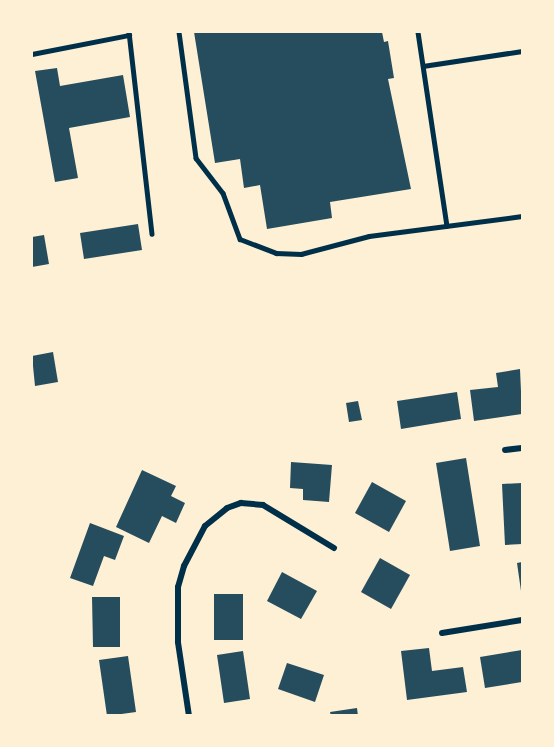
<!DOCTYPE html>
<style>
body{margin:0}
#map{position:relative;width:554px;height:747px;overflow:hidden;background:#fdf0d5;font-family:"Times New Roman",serif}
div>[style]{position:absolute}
.building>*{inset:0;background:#264d5e}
.service>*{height:4.5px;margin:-2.25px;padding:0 2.25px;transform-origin:2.25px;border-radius:2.25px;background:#003049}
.minor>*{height:6px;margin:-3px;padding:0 3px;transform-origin:3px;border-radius:3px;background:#003049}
span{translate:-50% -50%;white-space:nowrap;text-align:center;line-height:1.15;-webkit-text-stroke:4.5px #fdf0d5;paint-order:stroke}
.frame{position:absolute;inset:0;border:33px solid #fdf0d5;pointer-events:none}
</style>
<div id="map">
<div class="building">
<i style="clip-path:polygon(194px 32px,382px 32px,384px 42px,388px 41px,394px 78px,388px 79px,411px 189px,330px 202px,332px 218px,267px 229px,260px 185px,244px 188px,240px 159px,215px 163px)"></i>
<i style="clip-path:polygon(57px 68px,60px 86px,123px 75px,130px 117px,69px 128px,78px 178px,55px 182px,35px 71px)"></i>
<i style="clip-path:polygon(138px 224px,142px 250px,84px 259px,80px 233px)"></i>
<i style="clip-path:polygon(44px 235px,49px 264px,32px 267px,32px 237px)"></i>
<i style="clip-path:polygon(53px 352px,58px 382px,35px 386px,32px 356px)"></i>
<i style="clip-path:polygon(520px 369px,522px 414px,474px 421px,470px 390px,498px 387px,496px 373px)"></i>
<i style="clip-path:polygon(457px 392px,461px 419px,401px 429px,397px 401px)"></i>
<i style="clip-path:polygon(358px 401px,362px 420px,349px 422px,346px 403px)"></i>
<i style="clip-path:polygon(466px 458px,480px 546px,450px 551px,436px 463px)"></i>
<i style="clip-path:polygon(291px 462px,332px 465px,329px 502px,303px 500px,303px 489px,290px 488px)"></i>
<i style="clip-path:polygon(142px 470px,176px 486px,171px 496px,185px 503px,176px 523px,162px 516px,149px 543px,116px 527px)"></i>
<i style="clip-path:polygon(372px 482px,406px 501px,389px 532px,355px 513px)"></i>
<i style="clip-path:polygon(522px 483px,522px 544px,505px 545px,502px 484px)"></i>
<i style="clip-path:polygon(90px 523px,124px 536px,115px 560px,104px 556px,93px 586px,70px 578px)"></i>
<i style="clip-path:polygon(380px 558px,410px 575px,391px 609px,361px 592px)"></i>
<i style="clip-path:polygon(522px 562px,522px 591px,521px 591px,517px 563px)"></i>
<i style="clip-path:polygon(282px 572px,317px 591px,301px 619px,267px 601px)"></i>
<i style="clip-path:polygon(214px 594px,243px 594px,243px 640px,214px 640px)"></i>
<i style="clip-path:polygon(92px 597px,120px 597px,120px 647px,93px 647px)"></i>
<i style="clip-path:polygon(429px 648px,432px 671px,463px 667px,467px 692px,407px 700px,401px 651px)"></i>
<i style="clip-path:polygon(522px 650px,522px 682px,485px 688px,480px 657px)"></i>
<i style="clip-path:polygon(243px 651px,250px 699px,224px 703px,217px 655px)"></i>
<i style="clip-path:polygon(128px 656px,136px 712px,107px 716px,99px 660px)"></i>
<i style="clip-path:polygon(287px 663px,324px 675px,315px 702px,278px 689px)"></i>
<i style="clip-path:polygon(357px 708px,358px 716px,331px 716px,330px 712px)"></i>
</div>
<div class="service">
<i style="left:129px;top:32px;width:203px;rotate:83.5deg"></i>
<i style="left:179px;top:32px;width:127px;rotate:82.3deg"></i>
<i style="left:196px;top:158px;width:44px;rotate:52.4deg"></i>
<i style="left:223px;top:193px;width:49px;rotate:69.7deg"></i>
<i style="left:240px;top:239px;width:39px;rotate:21deg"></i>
<i style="left:276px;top:253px;width:25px;rotate:2deg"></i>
<i style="left:301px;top:254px;width:70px;rotate:-14.8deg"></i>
<i style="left:369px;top:236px;width:154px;rotate:-7.4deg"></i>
<i style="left:418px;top:32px;width:196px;rotate:81.5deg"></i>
<i style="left:32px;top:54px;width:99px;rotate:-11.1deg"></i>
<i style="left:423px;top:66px;width:100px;rotate:-8.6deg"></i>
</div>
<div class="minor">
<i style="left:505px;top:450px;width:17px;rotate:-7deg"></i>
<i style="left:442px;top:633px;width:81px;rotate:-9.2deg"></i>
<i style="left:189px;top:716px;width:75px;rotate:-98.5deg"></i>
<i style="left:178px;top:642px;width:55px;rotate:-90deg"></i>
<i style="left:178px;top:587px;width:22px;rotate:-74deg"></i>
<i style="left:184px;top:566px;width:45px;rotate:-62.3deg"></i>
<i style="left:205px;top:526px;width:28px;rotate:-39deg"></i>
<i style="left:227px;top:508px;width:15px;rotate:-20deg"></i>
<i style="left:241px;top:503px;width:22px;rotate:5deg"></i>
<i style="left:263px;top:505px;width:83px;rotate:31.2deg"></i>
</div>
<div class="frame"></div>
</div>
